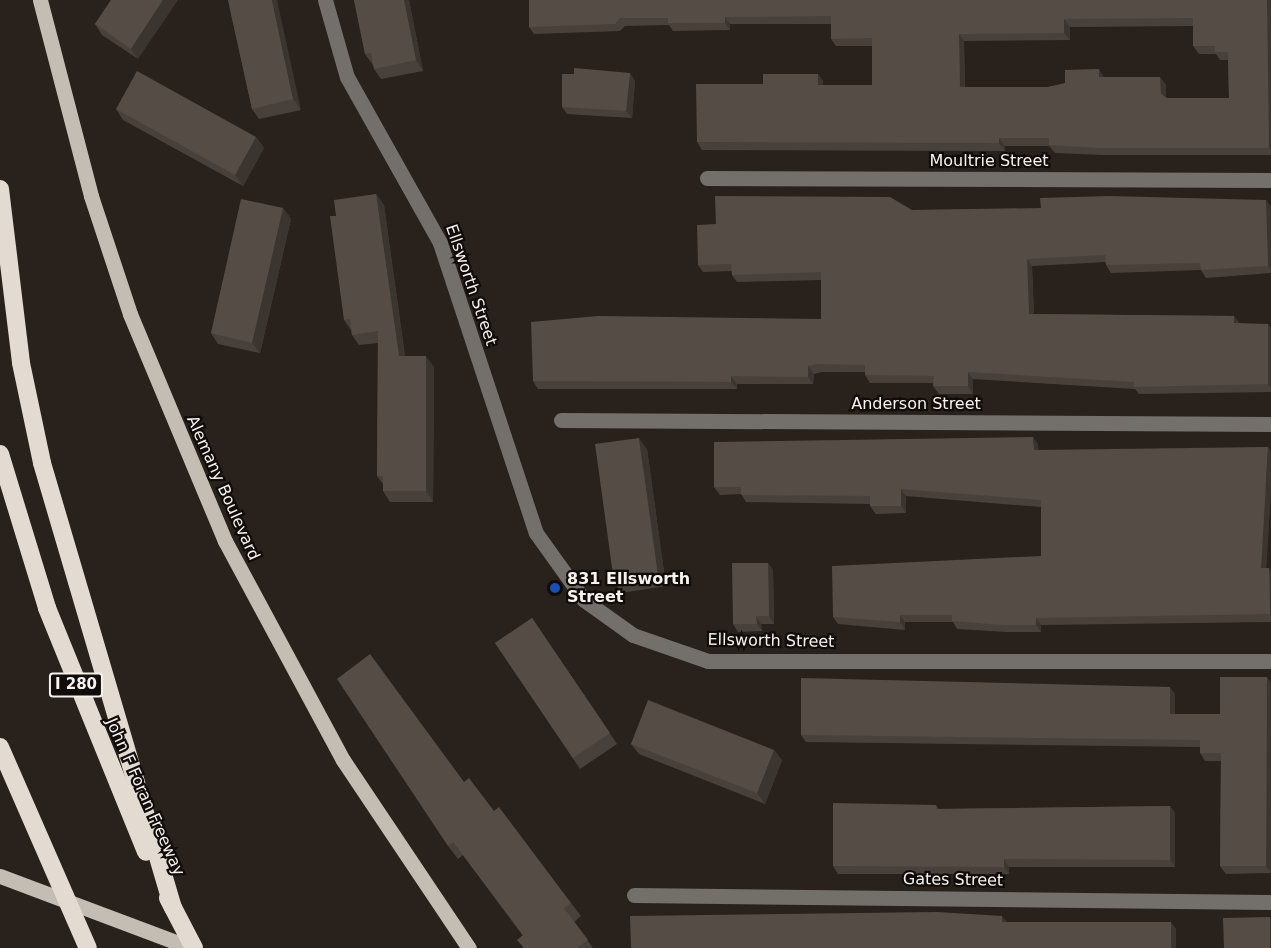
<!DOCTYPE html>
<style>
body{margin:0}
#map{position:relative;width:1271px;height:948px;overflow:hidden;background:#29221c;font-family:"DejaVu Sans",sans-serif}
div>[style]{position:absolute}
.minor>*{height:15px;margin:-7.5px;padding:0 7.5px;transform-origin:7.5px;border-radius:7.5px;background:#73706c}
.major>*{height:15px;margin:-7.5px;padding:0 7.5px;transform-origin:7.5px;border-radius:7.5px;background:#c3bdb4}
.highway>*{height:18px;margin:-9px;padding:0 9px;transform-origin:9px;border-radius:9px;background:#e3dbd1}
.wall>*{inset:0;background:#48413b}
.shaded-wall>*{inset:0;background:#3b3530}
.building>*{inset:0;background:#544c45}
.dots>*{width:16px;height:16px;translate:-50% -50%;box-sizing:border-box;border:3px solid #0f0c09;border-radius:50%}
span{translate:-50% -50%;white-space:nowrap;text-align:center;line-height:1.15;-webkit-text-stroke:4.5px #0f0c09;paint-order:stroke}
.shield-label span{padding:2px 4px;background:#0f0c09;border:2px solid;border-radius:4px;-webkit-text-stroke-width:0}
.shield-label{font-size:15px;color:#f7f2ee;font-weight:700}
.street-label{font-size:16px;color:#f7f2ee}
.poi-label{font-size:16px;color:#f7f2ee;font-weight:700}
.left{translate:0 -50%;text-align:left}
</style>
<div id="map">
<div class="minor">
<i style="left:325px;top:0;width:80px;rotate:74.1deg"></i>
<i style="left:347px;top:77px;width:190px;rotate:60.7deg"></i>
<i style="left:440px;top:243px;width:305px;rotate:71.7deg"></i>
<i style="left:536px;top:533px;width:82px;rotate:54.4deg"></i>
<i style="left:584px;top:600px;width:60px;rotate:35.5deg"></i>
<i style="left:633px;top:635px;width:79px;rotate:19.1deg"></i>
<i style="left:708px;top:661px;width:563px"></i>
<i style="left:707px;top:178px;width:564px;rotate:0.2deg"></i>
<i style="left:561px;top:420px;width:710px;rotate:0.32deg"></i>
<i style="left:634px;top:895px;width:637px;rotate:0.63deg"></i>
</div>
<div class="major">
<i style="left:40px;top:0;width:203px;rotate:75.4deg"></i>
<i style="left:91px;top:196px;width:124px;rotate:71.7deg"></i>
<i style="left:130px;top:314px;width:246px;rotate:67.3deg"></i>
<i style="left:225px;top:541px;width:249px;rotate:61.7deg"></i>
<i style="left:343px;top:760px;width:226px;rotate:56.2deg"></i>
<i style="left:0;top:876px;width:205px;rotate:20.6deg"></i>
</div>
<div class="highway">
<i style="left:0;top:189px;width:175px;rotate:83.1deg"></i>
<i style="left:21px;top:363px;width:102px;rotate:78.1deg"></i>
<i style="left:42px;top:463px;width:463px;rotate:73.6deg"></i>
<i style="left:0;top:454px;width:161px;rotate:73deg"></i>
<i style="left:47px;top:608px;width:263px;rotate:67.9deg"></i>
<i style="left:0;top:747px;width:219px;rotate:66.4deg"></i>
<i style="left:168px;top:898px;width:56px;rotate:62.5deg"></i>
</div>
<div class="wall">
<i style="clip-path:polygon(111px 0,138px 59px,102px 35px,95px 24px)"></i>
<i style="clip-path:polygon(228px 0,301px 110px,259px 119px,252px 109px)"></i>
<i style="clip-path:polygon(354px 0,409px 0,423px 71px,381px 79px,374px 69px,373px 65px,365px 54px)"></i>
<i style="clip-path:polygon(evenodd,529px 0,1271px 0,1271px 155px,1105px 155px,1055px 153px,1049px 146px,1005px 146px,1005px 151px,702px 150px,697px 142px,763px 84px,818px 74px,823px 81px,823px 85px,872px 85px,872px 46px,836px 46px,831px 39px,831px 24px,730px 24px,730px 30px,673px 31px,669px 25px,625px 26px,620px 31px,534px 34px,529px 27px,529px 0,1193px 26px,1193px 46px,1199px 54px,1216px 54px,1220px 60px,1228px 60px,1229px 98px,1167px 98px,1166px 97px,1166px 85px,1160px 77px,1104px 77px,1048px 87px,965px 87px,964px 41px,1070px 40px,1070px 27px,1193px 26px)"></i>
<i style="clip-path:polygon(630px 73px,635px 81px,632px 118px,567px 114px,562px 107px)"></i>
<i style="clip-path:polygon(116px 109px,256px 137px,264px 148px,243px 186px,123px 120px)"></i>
<i style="clip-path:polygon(376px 194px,384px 205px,405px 356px,434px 367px,433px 502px,390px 502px,383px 491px,383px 484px,377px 476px,378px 343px,359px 345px,352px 335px,351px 330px,344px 320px,336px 216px)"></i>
<i style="clip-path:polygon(1271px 207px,1271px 273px,1206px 278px,1201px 270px,1111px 273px,1106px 265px,1106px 262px,1032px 266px,1034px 314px,1234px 316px,1239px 323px,1271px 328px,1271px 392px,1139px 394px,1135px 389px,973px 379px,973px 394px,939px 394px,933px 386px,933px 383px,870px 383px,865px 375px,865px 372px,822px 372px,814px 374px,813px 384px,737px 384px,737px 389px,538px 389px,533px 381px,821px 319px,821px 280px,737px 282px,732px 275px,732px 271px,703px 272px,698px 265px,716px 224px,912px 210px)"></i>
<i style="clip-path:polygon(283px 208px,291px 219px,260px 353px,218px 344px,211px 333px)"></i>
<i style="clip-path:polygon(1038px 444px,1038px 450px,1271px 487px,1266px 568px,1271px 571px,1271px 622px,1041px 625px,1041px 632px,1007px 632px,957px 629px,953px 622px,905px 622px,905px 630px,838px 624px,833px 617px,1041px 556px,1041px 507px,906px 496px,906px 513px,876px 514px,870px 506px,870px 504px,746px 502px,741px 494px,720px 495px,714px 487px)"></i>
<i style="clip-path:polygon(647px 449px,666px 586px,621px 593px,614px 582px)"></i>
<i style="clip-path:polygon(768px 563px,773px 570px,774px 624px,761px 624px,762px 631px,738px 632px,733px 624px)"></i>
<i style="clip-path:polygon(532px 618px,617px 744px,580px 769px,495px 643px)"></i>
<i style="clip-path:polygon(1271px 683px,1271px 873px,1226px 874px,1220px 866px,1221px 761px,1205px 761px,1200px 753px,1200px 747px,806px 742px,801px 735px,1175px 694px,1175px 714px,1220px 714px)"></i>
<i style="clip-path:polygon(631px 744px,774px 750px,782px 760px,765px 804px,639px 754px)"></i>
<i style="clip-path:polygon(464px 782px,494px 811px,571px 903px,581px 916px,574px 922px,593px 948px,523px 948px,523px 936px,463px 855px,458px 859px,448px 846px)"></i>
<i style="clip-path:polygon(936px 805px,939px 809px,1170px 806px,1175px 813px,1175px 867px,1009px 867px,1009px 874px,838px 874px,833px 866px)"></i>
</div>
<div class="shaded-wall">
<i style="clip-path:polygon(163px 0,178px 0,138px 59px,131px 49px)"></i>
<i style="clip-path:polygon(272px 0,277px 0,301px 110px,293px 99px)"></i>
<i style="clip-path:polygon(404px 0,409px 0,423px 71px,416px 60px)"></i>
<i style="clip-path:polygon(1267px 0,1271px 0,1271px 150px,1269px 148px)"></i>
<i style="clip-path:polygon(725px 17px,730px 24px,730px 30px,725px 23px)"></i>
<i style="clip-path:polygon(1064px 19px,1070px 27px,1070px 40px,1064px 33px)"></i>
<i style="clip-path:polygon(959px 34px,964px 41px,965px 95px,960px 87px)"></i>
<i style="clip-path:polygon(1099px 69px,1104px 77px,1099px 77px)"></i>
<i style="clip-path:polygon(630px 73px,635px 81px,632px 118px,626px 111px)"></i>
<i style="clip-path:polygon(818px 74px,823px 81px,823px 93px,818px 85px)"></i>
<i style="clip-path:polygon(1160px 77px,1166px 85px,1166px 102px,1161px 94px)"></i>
<i style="clip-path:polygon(256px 137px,264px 148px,243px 186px,235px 175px)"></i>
<i style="clip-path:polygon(999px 138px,1005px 146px,1005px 151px,999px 143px)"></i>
<i style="clip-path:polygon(376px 194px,384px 205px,406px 366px,399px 356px)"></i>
<i style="clip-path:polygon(1266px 200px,1271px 207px,1271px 270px,1268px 266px)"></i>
<i style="clip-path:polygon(283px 208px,291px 219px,260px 353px,252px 343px)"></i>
<i style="clip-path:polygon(1027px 259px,1032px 266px,1034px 322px,1029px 314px)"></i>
<i style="clip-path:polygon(1234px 316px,1239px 324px,1234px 323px)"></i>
<i style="clip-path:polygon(1268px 324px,1271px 328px,1271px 389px,1268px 384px)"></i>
<i style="clip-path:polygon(426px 356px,434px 367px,433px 502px,426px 491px)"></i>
<i style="clip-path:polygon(808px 366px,814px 374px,813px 384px,808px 377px)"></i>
<i style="clip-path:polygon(968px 372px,973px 379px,973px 394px,968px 386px)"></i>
<i style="clip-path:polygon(731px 376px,737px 384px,737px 389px,731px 382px)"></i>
<i style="clip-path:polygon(1033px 437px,1038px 444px,1039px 457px,1034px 450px)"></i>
<i style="clip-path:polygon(639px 438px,647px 449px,666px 586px,658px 576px)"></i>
<i style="clip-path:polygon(1268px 447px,1271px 451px,1271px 487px,1266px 576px,1261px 568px)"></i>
<i style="clip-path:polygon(901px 489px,906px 496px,906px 513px,901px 506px)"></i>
<i style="clip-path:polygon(768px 563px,773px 570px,774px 624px,769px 616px)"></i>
<i style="clip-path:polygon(1269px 568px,1271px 571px,1271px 616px,1270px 614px)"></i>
<i style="clip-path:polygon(900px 615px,905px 622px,905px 630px,900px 622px)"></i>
<i style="clip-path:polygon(756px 616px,761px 624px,762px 631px,757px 624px)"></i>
<i style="clip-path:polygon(1036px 618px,1041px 625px,1041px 632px,1036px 625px)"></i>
<i style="clip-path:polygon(1267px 677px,1271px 683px,1271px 873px,1266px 866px)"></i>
<i style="clip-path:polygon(1170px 687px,1175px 694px,1175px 721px,1170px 714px)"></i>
<i style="clip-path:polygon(774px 750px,782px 760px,765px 804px,757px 793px)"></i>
<i style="clip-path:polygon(1170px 806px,1175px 813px,1175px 867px,1170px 860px)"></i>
<i style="clip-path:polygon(1004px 859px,1009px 867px,1009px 874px,1004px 867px)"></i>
<i style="clip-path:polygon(1002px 916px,1008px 923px,1002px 922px)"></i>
<i style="clip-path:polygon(1270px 917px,1271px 919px,1271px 948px,1270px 948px)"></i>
<i style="clip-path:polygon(1171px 922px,1176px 929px,1176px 948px,1171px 948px)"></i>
</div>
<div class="building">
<i style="clip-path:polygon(111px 0,163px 0,131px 49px,95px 24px)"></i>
<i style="clip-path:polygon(228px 0,272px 0,293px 99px,252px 109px)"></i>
<i style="clip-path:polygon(354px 0,404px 0,416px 60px,374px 69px,371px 53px,365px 54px)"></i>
<i style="clip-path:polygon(evenodd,529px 0,1267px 0,1269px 148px,1100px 148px,1049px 145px,1049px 138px,999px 138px,999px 143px,697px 142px,696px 84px,763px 84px,763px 74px,818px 74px,818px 85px,872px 85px,872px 38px,831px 39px,831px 16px,725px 17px,725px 23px,668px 23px,668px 18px,620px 18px,615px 24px,529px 27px,529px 0,1193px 18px,1193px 46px,1215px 46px,1215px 52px,1228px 52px,1229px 98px,1167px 98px,1161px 94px,1160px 77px,1099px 77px,1099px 69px,1065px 70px,1065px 83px,1048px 87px,960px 87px,959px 34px,1064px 33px,1064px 19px,1193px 18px)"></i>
<i style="clip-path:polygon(574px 68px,630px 73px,626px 111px,562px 107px,562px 74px,574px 74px)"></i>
<i style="clip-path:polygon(137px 71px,256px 137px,235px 175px,116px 109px)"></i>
<i style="clip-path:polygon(376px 194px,399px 356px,426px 356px,426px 491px,383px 491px,383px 476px,377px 476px,378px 331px,352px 335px,350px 319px,344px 320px,330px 216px,336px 216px,334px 200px)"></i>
<i style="clip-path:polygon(715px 196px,890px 197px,912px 210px,1041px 208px,1040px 198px,1109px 196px,1266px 200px,1268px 266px,1201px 270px,1200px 263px,1106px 265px,1105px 255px,1027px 259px,1029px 314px,1234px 316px,1234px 323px,1268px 324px,1268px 384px,1134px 387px,1134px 382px,968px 372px,968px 386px,933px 386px,934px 376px,865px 375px,865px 365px,817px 364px,808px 366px,808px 377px,731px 376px,731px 382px,533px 381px,531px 322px,598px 316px,821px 319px,821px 272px,732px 275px,731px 264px,698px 265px,697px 225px,716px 224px)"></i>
<i style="clip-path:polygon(241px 199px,283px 208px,252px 343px,211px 333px)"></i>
<i style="clip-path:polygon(1033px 437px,1034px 450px,1268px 447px,1261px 568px,1269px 568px,1270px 614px,1036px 618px,1036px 625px,1001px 625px,952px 621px,952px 615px,900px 615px,900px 622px,833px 617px,832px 566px,1041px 556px,1041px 500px,901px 489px,901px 506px,870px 506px,870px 496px,741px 495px,741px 487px,714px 487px,714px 442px)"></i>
<i style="clip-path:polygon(639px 438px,658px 576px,614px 582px,595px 444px)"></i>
<i style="clip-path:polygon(732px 563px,768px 563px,769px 616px,756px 616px,757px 624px,733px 624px)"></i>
<i style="clip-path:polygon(532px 618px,610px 733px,573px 758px,495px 643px)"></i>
<i style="clip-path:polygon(370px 654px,464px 782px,469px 778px,494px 811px,499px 807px,571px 903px,564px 908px,588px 940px,577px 948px,524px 948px,517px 940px,523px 935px,453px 842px,448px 846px,337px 679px)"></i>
<i style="clip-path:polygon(1220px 677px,1267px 677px,1266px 866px,1220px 866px,1221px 753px,1200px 753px,1200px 740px,801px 735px,801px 678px,1170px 687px,1170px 714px,1220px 714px)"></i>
<i style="clip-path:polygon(648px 700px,774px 750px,757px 793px,631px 744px)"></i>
<i style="clip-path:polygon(833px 803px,936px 805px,936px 809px,1170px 806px,1170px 860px,1004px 859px,1004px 867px,833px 866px)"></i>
<i style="clip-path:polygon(937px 912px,1002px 916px,1002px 922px,1171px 922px,1171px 948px,631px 948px,630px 916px)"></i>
<i style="clip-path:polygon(1270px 917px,1270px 948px,1224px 948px,1223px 918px)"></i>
</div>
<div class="dots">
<i style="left:555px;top:588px;background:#1a4fb4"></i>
</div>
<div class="shield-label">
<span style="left:76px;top:685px">I 280</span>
</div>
<div class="street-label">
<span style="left:989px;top:161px">Moultrie Street</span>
<span style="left:471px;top:285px;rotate:71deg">Ellsworth Street</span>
<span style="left:916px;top:404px">Anderson Street</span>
<span style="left:223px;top:488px;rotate:66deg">Alemany Boulevard</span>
<span style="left:771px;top:641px;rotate:1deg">Ellsworth Street</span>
<span style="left:145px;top:797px;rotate:66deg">John F Foran Freeway</span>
<span style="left:953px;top:880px;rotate:1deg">Gates Street</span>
</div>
<div class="poi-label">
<span class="left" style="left:567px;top:588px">831 Ellsworth<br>Street</span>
</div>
</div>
